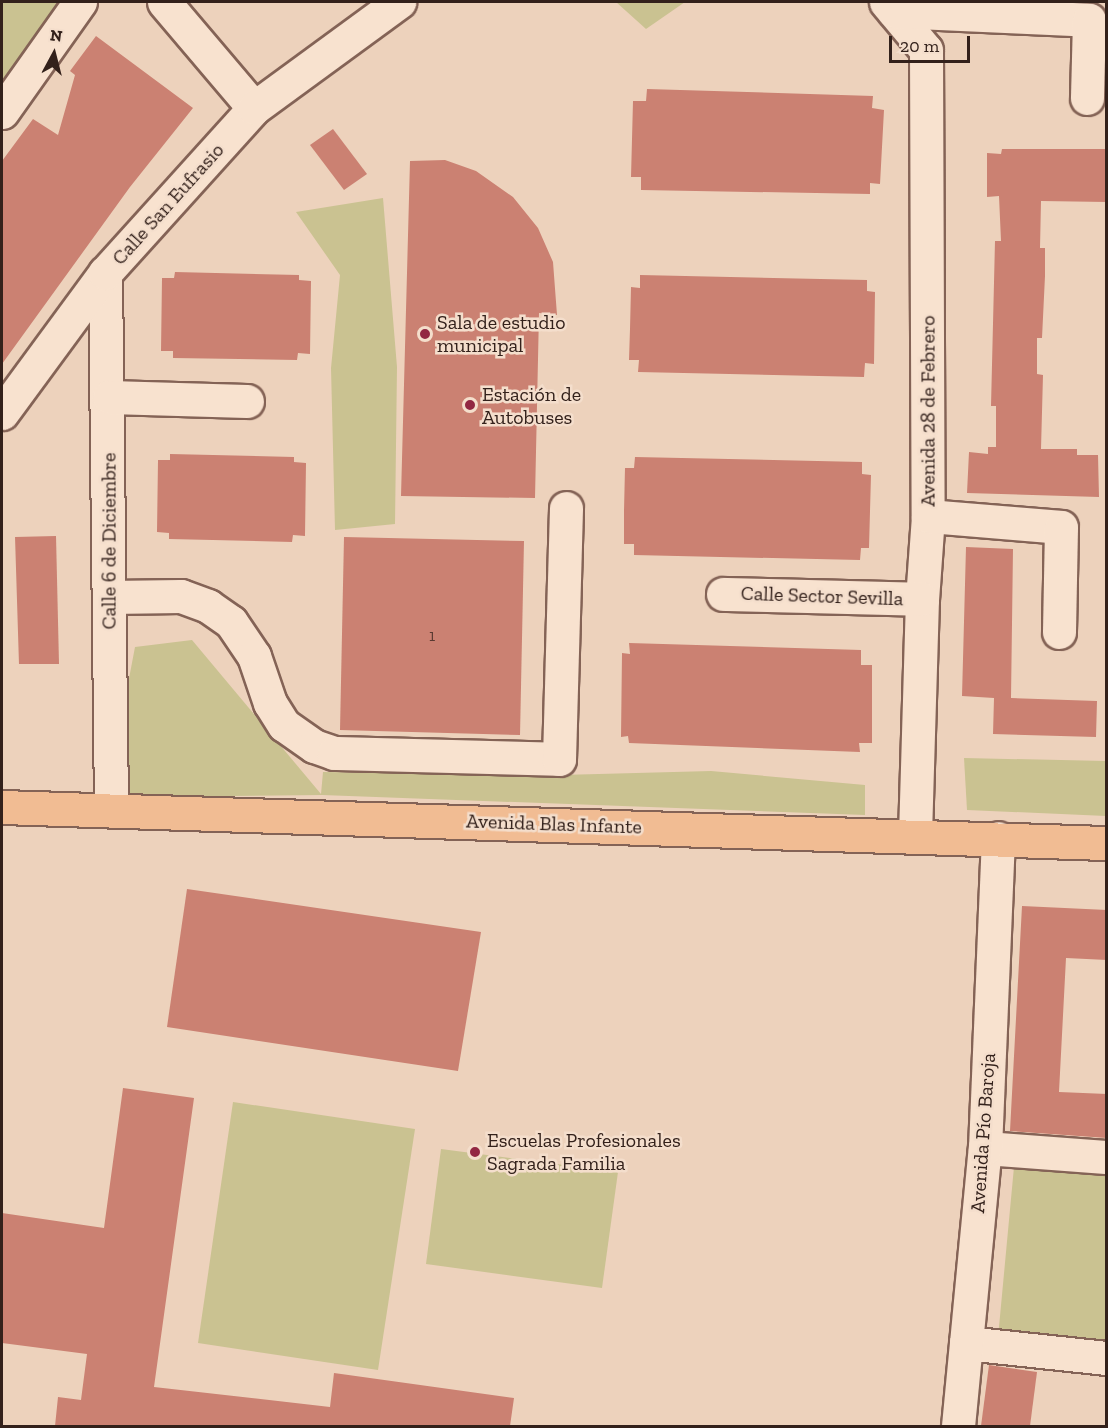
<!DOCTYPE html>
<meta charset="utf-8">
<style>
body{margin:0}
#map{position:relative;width:1108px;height:1428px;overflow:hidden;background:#edd2bc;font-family:"Zilla Slab",serif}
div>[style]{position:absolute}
.green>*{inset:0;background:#cac291}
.building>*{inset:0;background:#cb8172}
.roads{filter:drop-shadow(2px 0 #846356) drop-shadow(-2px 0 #846356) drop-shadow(0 2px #846356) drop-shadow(0 -2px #846356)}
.minor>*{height:33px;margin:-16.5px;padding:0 16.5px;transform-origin:16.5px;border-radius:16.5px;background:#f8e2cf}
.major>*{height:33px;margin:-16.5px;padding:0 16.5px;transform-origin:16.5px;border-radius:16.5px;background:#f1bc93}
.dots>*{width:16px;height:16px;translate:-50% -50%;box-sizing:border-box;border:3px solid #f4decc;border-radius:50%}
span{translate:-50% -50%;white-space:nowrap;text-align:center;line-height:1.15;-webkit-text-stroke:5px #f4decc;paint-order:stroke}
.number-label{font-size:16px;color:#593931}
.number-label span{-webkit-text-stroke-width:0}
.street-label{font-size:20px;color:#33211b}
.poi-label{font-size:20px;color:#33211b}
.left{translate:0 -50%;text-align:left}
.frame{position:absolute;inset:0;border:3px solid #33211b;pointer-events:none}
.north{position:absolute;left:24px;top:24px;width:60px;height:60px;-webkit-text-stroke:4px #f4decc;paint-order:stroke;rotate:7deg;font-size:16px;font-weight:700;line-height:24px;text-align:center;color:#33211b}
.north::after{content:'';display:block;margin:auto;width:21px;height:27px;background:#33211b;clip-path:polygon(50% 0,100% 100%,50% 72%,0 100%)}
.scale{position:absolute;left:889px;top:36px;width:81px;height:27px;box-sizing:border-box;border:3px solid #33211b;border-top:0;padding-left:8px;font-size:18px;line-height:21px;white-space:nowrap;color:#33211b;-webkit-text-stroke:4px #f4decc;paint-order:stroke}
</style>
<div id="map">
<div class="green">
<i style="clip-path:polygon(2px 2px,80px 2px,2px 112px)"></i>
<i style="clip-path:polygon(616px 2px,685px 2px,646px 29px)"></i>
<i style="clip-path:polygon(383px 198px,397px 367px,395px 524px,335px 530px,331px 368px,340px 275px,296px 212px)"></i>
<i style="clip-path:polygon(192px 640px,321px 794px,323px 772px,561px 775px,711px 771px,865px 785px,865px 815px,322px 795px,123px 797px,127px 689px,135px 647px)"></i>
<i style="clip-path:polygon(964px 758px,1106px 761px,1106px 816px,967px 810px)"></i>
<i style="clip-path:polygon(233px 1102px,415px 1129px,378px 1370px,198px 1343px)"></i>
<i style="clip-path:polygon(441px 1149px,618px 1172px,602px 1288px,426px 1264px)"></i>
<i style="clip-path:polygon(1015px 1156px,1106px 1164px,1106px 1370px,996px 1359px)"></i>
</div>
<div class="building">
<i style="clip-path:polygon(96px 36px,193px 108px,130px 187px,2px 364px,2px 161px,33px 119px,58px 135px,75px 75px,70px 71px)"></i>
<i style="clip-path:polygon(647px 89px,873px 96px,872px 108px,884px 110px,880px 184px,870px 183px,870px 194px,641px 190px,641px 177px,631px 177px,633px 101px,646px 101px)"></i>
<i style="clip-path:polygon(333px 129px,367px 174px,344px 190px,310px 145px)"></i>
<i style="clip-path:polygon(1002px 149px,1107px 149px,1107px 202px,1041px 201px,1040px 248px,1045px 248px,1045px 276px,1042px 338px,1037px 338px,1037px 374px,1043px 375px,1041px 449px,1077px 449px,1077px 455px,1098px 455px,1099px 497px,967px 493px,969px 452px,988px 454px,988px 447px,996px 447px,996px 406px,991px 406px,995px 241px,1001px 241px,999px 196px,987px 197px,987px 153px,1001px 154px)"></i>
<i style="clip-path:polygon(445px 160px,476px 171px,513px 197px,538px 228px,553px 262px,557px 315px,539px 313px,535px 498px,401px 496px,410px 161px)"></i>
<i style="clip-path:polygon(175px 272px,299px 275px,299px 280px,311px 281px,310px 354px,298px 353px,297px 360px,173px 358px,173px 351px,161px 351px,162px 278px,174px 278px)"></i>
<i style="clip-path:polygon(640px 275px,867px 280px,867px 291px,875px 292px,874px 364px,865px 363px,864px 377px,638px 372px,639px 360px,629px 360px,630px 329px,631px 287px,640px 288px)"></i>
<i style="clip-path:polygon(170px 454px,294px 457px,294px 462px,306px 463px,305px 536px,293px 535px,292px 542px,169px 539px,169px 533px,157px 532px,158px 460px,170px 460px)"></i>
<i style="clip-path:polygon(635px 457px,862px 462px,862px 474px,871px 475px,869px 548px,861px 548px,860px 560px,634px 555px,634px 544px,624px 544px,624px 511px,625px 468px,634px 468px)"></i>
<i style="clip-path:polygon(56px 536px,59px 664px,19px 664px,15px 537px)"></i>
<i style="clip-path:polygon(344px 537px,524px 541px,520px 735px,340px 730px)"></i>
<i style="clip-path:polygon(966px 547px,1013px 549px,1011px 698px,1097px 701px,1096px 737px,993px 734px,994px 698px,962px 696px)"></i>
<i style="clip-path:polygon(629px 643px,861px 650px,861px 665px,872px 665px,872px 743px,859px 743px,860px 752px,629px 743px,628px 736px,621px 737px,622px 653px,630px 654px)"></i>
<i style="clip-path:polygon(187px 889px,481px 932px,458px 1071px,167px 1027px)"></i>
<i style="clip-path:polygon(1022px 906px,1107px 910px,1107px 960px,1066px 958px,1059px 1092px,1107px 1094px,1107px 1138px,1010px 1131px)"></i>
<i style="clip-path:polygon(123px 1088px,194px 1098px,154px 1387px,330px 1407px,334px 1373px,514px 1398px,510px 1426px,55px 1426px,58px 1397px,81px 1400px,87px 1354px,2px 1343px,2px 1213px,104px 1228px)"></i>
<i style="clip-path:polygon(989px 1365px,1037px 1372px,1030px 1426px,981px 1426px)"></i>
</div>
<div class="roads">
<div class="minor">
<i style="left:164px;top:2px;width:139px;rotate:49.7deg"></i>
<i style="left:886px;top:2px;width:62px;rotate:50.2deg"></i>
<i style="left:926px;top:50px;width:466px;rotate:89.8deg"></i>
<i style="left:928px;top:516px;width:83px;rotate:94.1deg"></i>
<i style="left:922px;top:599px;width:235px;rotate:91.7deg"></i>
<i style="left:894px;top:11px;width:195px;rotate:2.6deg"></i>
<i style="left:1089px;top:20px;width:78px;rotate:91.5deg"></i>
<i style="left:2px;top:112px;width:135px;rotate:-54.7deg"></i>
<i style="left:105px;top:273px;width:536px;rotate:89.36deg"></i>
<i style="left:109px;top:397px;width:138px;rotate:1.7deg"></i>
<i style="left:2px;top:413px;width:174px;rotate:-53.7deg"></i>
<i style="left:105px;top:273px;width:222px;rotate:-47.9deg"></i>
<i style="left:254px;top:108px;width:180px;rotate:-36.2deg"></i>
<i style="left:928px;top:516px;width:133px;rotate:4.7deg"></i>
<i style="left:1061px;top:527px;width:105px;rotate:91.1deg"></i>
<i style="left:723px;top:594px;width:199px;rotate:1.4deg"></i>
<i style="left:109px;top:597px;width:72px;rotate:-0.8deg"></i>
<i style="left:181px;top:596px;width:29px;rotate:20deg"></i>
<i style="left:208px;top:606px;width:28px;rotate:35deg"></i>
<i style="left:231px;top:622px;width:41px;rotate:55.9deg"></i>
<i style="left:254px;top:656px;width:50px;rotate:71.2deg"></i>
<i style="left:270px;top:703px;width:26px;rotate:58deg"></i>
<i style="left:284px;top:725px;width:37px;rotate:35deg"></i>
<i style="left:314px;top:746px;width:21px;rotate:19deg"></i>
<i style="left:334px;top:753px;width:225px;rotate:1.5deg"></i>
<i style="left:559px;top:759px;width:251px;rotate:-88.4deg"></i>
<i style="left:985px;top:1148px;width:121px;rotate:4.3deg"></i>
<i style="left:966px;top:1343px;width:141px;rotate:6.1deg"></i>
<i style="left:958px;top:1426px;width:279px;rotate:-84.5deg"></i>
<i style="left:985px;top:1148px;width:310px;rotate:-87.6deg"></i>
</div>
<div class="major">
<i style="left:2px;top:807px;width:1105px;rotate:1.87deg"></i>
</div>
</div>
<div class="dots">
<i style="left:425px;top:334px;background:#922742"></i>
<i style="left:470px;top:405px;background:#922742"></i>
<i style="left:475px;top:1152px;background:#922742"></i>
</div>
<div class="number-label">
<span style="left:432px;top:636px">1</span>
</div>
<div class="street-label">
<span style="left:168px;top:204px;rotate:-48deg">Calle San Eufrasio</span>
<span style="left:928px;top:411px;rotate:-90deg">Avenida 28 de Febrero</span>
<span style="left:109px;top:541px;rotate:-90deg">Calle 6 de Diciembre</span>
<span style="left:822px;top:596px;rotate:2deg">Calle Sector Sevilla</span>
<span style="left:554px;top:824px;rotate:2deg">Avenida Blas Infante</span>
<span style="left:983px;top:1133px;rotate:-86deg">Avenida Pío Baroja</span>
</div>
<div class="poi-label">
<span class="left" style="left:437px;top:334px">Sala de estudio<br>municipal</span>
<span class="left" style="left:482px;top:406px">Estación de<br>Autobuses</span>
<span class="left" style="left:487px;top:1152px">Escuelas Profesionales<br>Sagrada Familia</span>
</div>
<div class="frame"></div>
<div class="north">N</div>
<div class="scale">20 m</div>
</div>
